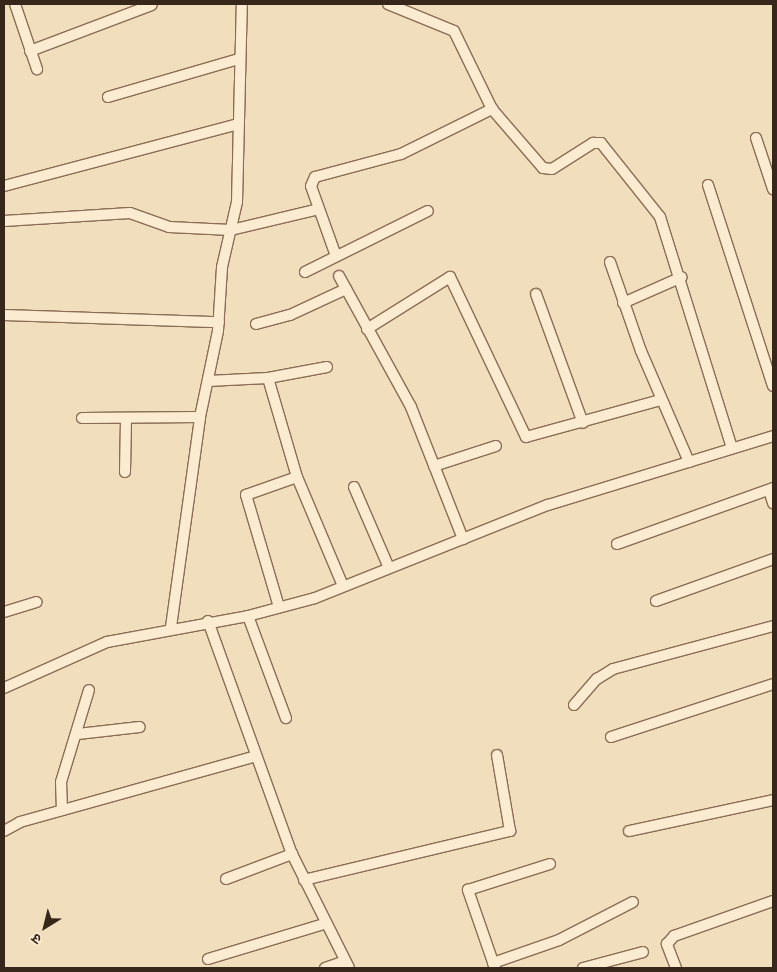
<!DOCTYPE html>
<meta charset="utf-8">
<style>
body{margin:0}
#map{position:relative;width:777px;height:972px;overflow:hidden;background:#f1debc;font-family:"Crimson Pro","Noto Sans Devanagari",serif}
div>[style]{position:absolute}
.roads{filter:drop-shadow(1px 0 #896d55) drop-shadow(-1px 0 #896d55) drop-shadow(0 1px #896d55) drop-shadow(0 -1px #896d55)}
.street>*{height:10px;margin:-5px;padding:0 5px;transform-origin:5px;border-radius:5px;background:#fbebd0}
span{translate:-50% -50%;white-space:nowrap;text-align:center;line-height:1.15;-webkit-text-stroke:4.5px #f8e8cc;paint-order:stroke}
.frame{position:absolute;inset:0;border:5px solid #37271b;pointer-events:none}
.north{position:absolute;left:20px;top:902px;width:50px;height:50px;-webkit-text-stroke:4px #f8e8cc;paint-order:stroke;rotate:216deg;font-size:14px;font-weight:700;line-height:20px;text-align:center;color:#37271b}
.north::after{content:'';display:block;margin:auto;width:18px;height:22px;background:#37271b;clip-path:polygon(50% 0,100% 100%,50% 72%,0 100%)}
</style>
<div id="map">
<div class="roads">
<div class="street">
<i style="left:15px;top:4px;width:69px;rotate:71.3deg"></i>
<i style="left:388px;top:4px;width:71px;rotate:22.2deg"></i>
<i style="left:454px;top:31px;width:87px;rotate:64deg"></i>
<i style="left:492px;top:109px;width:78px;rotate:49.2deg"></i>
<i style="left:543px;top:168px;width:9px;rotate:6deg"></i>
<i style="left:552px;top:169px;width:49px;rotate:-32.4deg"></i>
<i style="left:593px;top:143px;width:8px"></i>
<i style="left:601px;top:143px;width:95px;rotate:51.4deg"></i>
<i style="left:660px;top:217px;width:242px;rotate:72.7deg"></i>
<i style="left:30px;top:51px;width:130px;rotate:-20.7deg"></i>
<i style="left:108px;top:97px;width:136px;rotate:-16.2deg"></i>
<i style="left:756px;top:138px;width:54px;rotate:71.6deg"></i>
<i style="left:708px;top:185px;width:211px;rotate:72.1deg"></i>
<i style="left:4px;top:186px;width:242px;rotate:-14.8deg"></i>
<i style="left:4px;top:221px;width:126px;rotate:-3.6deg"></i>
<i style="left:130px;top:213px;width:41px;rotate:19.7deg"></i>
<i style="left:169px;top:227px;width:62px;rotate:2.8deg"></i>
<i style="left:231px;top:230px;width:90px;rotate:-13.4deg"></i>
<i style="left:336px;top:256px;width:74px;rotate:-109.7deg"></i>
<i style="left:311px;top:186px;width:10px;rotate:-66deg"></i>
<i style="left:315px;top:177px;width:89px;rotate:-15deg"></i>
<i style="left:401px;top:154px;width:102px;rotate:-26.3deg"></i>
<i style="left:610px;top:262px;width:94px;rotate:70.8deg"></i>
<i style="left:641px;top:351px;width:121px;rotate:66.6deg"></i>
<i style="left:305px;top:272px;width:137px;rotate:-26.4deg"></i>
<i style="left:339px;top:276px;width:149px;rotate:61.2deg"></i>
<i style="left:411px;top:407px;width:142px;rotate:68.5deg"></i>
<i style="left:536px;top:294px;width:137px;rotate:70deg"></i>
<i style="left:623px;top:303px;width:64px;rotate:-23.8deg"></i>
<i style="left:4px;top:315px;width:215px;rotate:1.9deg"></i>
<i style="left:256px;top:324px;width:35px;rotate:-15deg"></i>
<i style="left:290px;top:315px;width:62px;rotate:-24.9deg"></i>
<i style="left:367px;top:329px;width:98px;rotate:-32.1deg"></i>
<i style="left:450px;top:277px;width:177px;rotate:64.6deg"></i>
<i style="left:526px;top:437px;width:139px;rotate:-15.4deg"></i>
<i style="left:268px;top:378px;width:103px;rotate:73.7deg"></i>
<i style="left:297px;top:477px;width:118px;rotate:67.1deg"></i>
<i style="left:208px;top:381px;width:60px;rotate:-2.9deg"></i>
<i style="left:268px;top:378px;width:60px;rotate:-10.6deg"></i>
<i style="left:82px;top:418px;width:118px;rotate:-0.5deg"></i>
<i style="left:434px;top:466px;width:65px;rotate:-17.9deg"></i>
<i style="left:125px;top:472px;width:54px;rotate:-88.9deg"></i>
<i style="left:354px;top:487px;width:88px;rotate:66.6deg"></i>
<i style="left:769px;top:490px;width:14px;rotate:73deg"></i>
<i style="left:617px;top:544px;width:166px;rotate:-19.7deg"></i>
<i style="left:656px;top:601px;width:124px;rotate:-19.7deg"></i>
<i style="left:279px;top:607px;width:117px;rotate:-106.4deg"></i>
<i style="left:246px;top:495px;width:54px;rotate:-19.4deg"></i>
<i style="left:4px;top:612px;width:34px;rotate:-17deg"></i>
<i style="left:248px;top:616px;width:109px;rotate:69.6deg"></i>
<i style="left:208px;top:621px;width:248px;rotate:70.2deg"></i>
<i style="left:292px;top:854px;width:127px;rotate:63.4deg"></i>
<i style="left:171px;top:627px;width:212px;rotate:-82.1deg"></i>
<i style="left:200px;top:417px;width:88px;rotate:-78.2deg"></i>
<i style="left:218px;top:331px;width:64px;rotate:-86.4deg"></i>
<i style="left:222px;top:267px;width:67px;rotate:-77deg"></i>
<i style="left:237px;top:202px;width:198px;rotate:-88.6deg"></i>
<i style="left:4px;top:688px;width:113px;rotate:-24.1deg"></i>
<i style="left:107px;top:642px;width:143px;rotate:-10.4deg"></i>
<i style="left:248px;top:616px;width:69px;rotate:-15deg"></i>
<i style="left:315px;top:598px;width:251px;rotate:-21.8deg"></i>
<i style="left:548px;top:505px;width:235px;rotate:-17deg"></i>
<i style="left:574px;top:705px;width:35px;rotate:-49deg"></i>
<i style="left:597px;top:679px;width:19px;rotate:-32deg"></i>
<i style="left:613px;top:669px;width:166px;rotate:-15deg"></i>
<i style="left:78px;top:734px;width:62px;rotate:-6.4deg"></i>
<i style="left:611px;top:737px;width:170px;rotate:-18.1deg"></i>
<i style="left:62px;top:810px;width:28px;rotate:-92deg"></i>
<i style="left:61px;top:782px;width:96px;rotate:-73.1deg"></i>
<i style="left:4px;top:831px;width:18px;rotate:-29deg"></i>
<i style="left:20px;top:822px;width:245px;rotate:-15.6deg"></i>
<i style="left:629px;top:831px;width:147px;rotate:-12.1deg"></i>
<i style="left:226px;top:879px;width:71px;rotate:-20.7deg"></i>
<i style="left:304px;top:880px;width:212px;rotate:-13.4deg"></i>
<i style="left:510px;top:831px;width:77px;rotate:-99.7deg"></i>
<i style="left:208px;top:959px;width:121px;rotate:-16.8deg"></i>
<i style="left:493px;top:963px;width:70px;rotate:-19.2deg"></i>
<i style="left:559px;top:940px;width:83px;rotate:-27.2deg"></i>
<i style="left:325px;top:968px;width:21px;rotate:-19deg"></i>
<i style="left:495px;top:968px;width:83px;rotate:-109.1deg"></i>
<i style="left:468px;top:890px;width:86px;rotate:-17.6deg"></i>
<i style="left:583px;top:968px;width:62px;rotate:-14.9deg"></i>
<i style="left:676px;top:968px;width:26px;rotate:-111deg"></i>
<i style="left:667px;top:944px;width:11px;rotate:-49deg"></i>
<i style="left:674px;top:936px;width:105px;rotate:-19.5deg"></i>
</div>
</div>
<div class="frame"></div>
<div class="north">उ</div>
</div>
